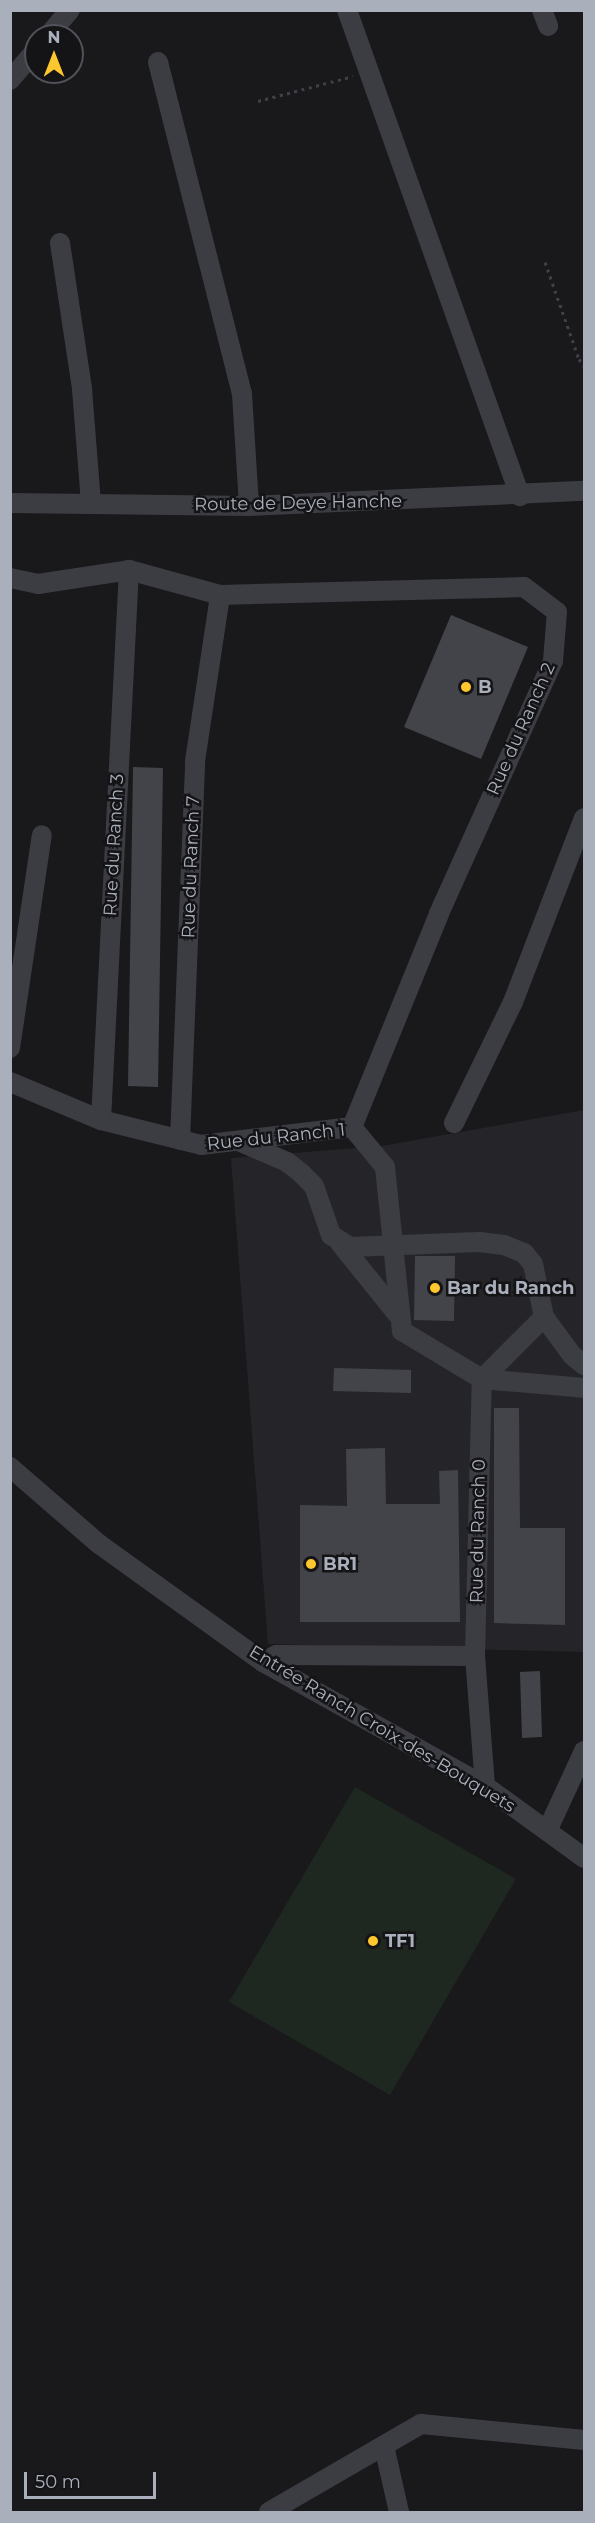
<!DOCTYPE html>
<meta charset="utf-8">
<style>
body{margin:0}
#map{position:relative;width:595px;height:2523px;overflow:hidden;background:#19191c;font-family:Montserrat,sans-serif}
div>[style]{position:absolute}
.built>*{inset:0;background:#252529}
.green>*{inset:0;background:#1e2720}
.building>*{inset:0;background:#434449}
.path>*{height:3px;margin-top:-1.5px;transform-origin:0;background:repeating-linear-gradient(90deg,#404148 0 3px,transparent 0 7.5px)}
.minor>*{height:20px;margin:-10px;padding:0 10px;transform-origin:10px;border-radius:10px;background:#3c3c43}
.dots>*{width:16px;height:16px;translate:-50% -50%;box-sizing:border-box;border:3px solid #141417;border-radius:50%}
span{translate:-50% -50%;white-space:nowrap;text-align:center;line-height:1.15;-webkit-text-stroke:5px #141417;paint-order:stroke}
.street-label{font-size:18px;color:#aaafbc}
.poi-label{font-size:18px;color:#aaafbc;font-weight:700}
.left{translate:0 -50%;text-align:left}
.frame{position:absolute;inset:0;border:12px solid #aaafbc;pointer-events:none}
.north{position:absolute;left:24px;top:24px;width:60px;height:60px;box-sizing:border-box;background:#141417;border:2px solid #505259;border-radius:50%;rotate:0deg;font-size:16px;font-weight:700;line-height:24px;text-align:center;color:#aaafbc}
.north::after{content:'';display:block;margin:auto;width:21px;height:27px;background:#ffc72e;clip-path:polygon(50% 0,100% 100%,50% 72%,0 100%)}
.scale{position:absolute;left:24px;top:2472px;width:132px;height:27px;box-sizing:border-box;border:3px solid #aaafbc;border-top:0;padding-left:8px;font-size:18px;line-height:21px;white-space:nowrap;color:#aaafbc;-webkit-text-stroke:4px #141417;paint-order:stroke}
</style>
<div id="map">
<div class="built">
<i style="clip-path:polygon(584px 1110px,584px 1652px,268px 1644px,231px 1158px,382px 1146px)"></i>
</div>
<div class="green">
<i style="clip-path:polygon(355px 1787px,516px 1879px,390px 2095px,229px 2002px)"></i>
</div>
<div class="building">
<i style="clip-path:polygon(451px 615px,528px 647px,481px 759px,404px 727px)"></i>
<i style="clip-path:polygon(133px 767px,163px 768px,158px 1087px,128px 1086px)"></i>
<i style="clip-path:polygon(415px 1256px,455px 1256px,454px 1321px,414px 1320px)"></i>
<i style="clip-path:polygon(334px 1368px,411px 1370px,411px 1393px,333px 1391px)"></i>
<i style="clip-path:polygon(494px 1408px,519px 1408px,520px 1528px,565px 1528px,565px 1625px,494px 1623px)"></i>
<i style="clip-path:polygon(385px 1448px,386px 1504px,440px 1504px,439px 1471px,458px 1470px,460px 1622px,300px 1622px,300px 1505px,347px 1506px,346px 1449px)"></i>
<i style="clip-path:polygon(540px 1671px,542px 1737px,522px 1738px,520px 1672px)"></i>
</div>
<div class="path">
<i style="left:258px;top:101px;width:98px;rotate:-14.7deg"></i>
<i style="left:545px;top:262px;width:103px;rotate:70.7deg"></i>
<i style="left:579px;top:359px;width:9px;rotate:54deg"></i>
</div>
<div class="minor">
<i style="left:347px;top:10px;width:516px;rotate:70.41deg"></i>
<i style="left:542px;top:10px;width:17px;rotate:69deg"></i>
<i style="left:48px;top:36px;width:34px;rotate:-50deg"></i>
<i style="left:158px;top:62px;width:342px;rotate:75.8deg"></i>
<i style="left:242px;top:394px;width:112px;rotate:86.4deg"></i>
<i style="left:10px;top:80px;width:40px;rotate:-49deg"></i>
<i style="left:60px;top:243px;width:148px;rotate:81.4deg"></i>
<i style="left:82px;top:389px;width:115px;rotate:85.5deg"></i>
<i style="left:10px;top:503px;width:239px;rotate:0.7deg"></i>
<i style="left:249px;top:506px;width:335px;rotate:-2.6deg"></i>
<i style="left:10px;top:578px;width:29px;rotate:12deg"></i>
<i style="left:38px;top:584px;width:92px;rotate:-8.7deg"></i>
<i style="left:129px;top:570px;width:94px;rotate:15.4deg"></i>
<i style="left:220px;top:595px;width:304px;rotate:-1.5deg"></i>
<i style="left:524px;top:587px;width:41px;rotate:37.1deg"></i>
<i style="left:557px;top:612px;width:49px;rotate:94.7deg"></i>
<i style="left:553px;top:661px;width:277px;rotate:114.3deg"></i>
<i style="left:439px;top:914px;width:230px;rotate:112.2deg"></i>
<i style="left:10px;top:1048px;width:215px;rotate:-81.5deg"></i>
<i style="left:10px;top:1082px;width:99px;rotate:22.7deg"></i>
<i style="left:101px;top:1120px;width:103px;rotate:14deg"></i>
<i style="left:201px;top:1145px;width:152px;rotate:-6.8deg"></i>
<i style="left:352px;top:1127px;width:52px;rotate:50.5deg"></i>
<i style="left:385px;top:1167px;width:165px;rotate:84.1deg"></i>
<i style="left:402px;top:1331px;width:93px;rotate:31deg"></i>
<i style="left:482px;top:1379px;width:88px;rotate:-45deg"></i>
<i style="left:101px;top:1120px;width:551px;rotate:-87.09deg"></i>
<i style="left:454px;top:1123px;width:135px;rotate:-64deg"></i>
<i style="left:513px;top:1002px;width:197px;rotate:-68.9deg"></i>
<i style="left:180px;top:1140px;width:379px;rotate:-87.7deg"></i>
<i style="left:195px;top:761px;width:168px;rotate:-81.4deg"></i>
<i style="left:241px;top:1142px;width:50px;rotate:23.5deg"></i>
<i style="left:287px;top:1162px;width:18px;rotate:38deg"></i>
<i style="left:301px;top:1173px;width:18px;rotate:45deg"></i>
<i style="left:314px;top:1186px;width:52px;rotate:70.9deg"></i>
<i style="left:331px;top:1235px;width:22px;rotate:32deg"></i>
<i style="left:350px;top:1247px;width:129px;rotate:-2.2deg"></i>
<i style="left:479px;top:1242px;width:25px;rotate:7deg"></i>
<i style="left:504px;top:1245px;width:22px;rotate:22deg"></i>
<i style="left:524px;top:1253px;width:14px;rotate:51deg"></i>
<i style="left:533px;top:1264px;width:54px;rotate:78.3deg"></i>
<i style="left:544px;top:1317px;width:47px;rotate:53.6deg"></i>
<i style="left:572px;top:1355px;width:16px;rotate:40deg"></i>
<i style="left:340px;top:1243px;width:92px;rotate:51.1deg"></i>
<i style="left:10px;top:1467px;width:118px;rotate:40.9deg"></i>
<i style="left:99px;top:1544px;width:202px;rotate:35.7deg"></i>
<i style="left:263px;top:1662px;width:254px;rotate:29.2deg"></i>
<i style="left:485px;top:1786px;width:122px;rotate:36deg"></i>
<i style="left:263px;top:1662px;width:15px;rotate:-28deg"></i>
<i style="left:276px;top:1655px;width:199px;rotate:0.3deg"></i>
<i style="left:485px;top:1786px;width:130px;rotate:-94.4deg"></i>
<i style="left:475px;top:1656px;width:277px;rotate:-88.6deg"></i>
<i style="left:482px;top:1379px;width:102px;rotate:5deg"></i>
<i style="left:548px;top:1829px;width:86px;rotate:-65.2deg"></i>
<i style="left:384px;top:2446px;width:68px;rotate:77.2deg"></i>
<i style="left:269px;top:2512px;width:176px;rotate:-30.1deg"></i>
<i style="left:421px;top:2424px;width:164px;rotate:5.6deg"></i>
</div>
<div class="dots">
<i style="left:466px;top:687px;background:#ffc72e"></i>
<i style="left:435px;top:1288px;background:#ffc72e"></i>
<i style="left:311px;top:1564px;background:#ffc72e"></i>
<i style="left:373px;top:1941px;background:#ffc72e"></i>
</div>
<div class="street-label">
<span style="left:298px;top:503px;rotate:-1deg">Route de Deye Hanche</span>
<span style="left:521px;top:729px;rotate:-66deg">Rue du Ranch 2</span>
<span style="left:114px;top:845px;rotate:-87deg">Rue du Ranch 3</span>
<span style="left:191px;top:867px;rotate:-88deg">Rue du Ranch 7</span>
<span style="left:276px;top:1137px;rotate:-6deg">Rue du Ranch 1</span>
<span style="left:478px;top:1531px;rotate:-89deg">Rue du Ranch 0</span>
<span style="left:382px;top:1729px;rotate:31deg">Entrée Ranch Croix-des-Bouquets</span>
</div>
<div class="poi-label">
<span class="left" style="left:478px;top:687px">B</span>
<span class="left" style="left:447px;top:1288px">Bar du Ranch</span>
<span class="left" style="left:323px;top:1564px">BR1</span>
<span class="left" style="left:385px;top:1941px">TF1</span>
</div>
<div class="frame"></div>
<div class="north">N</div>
<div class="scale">50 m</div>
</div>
